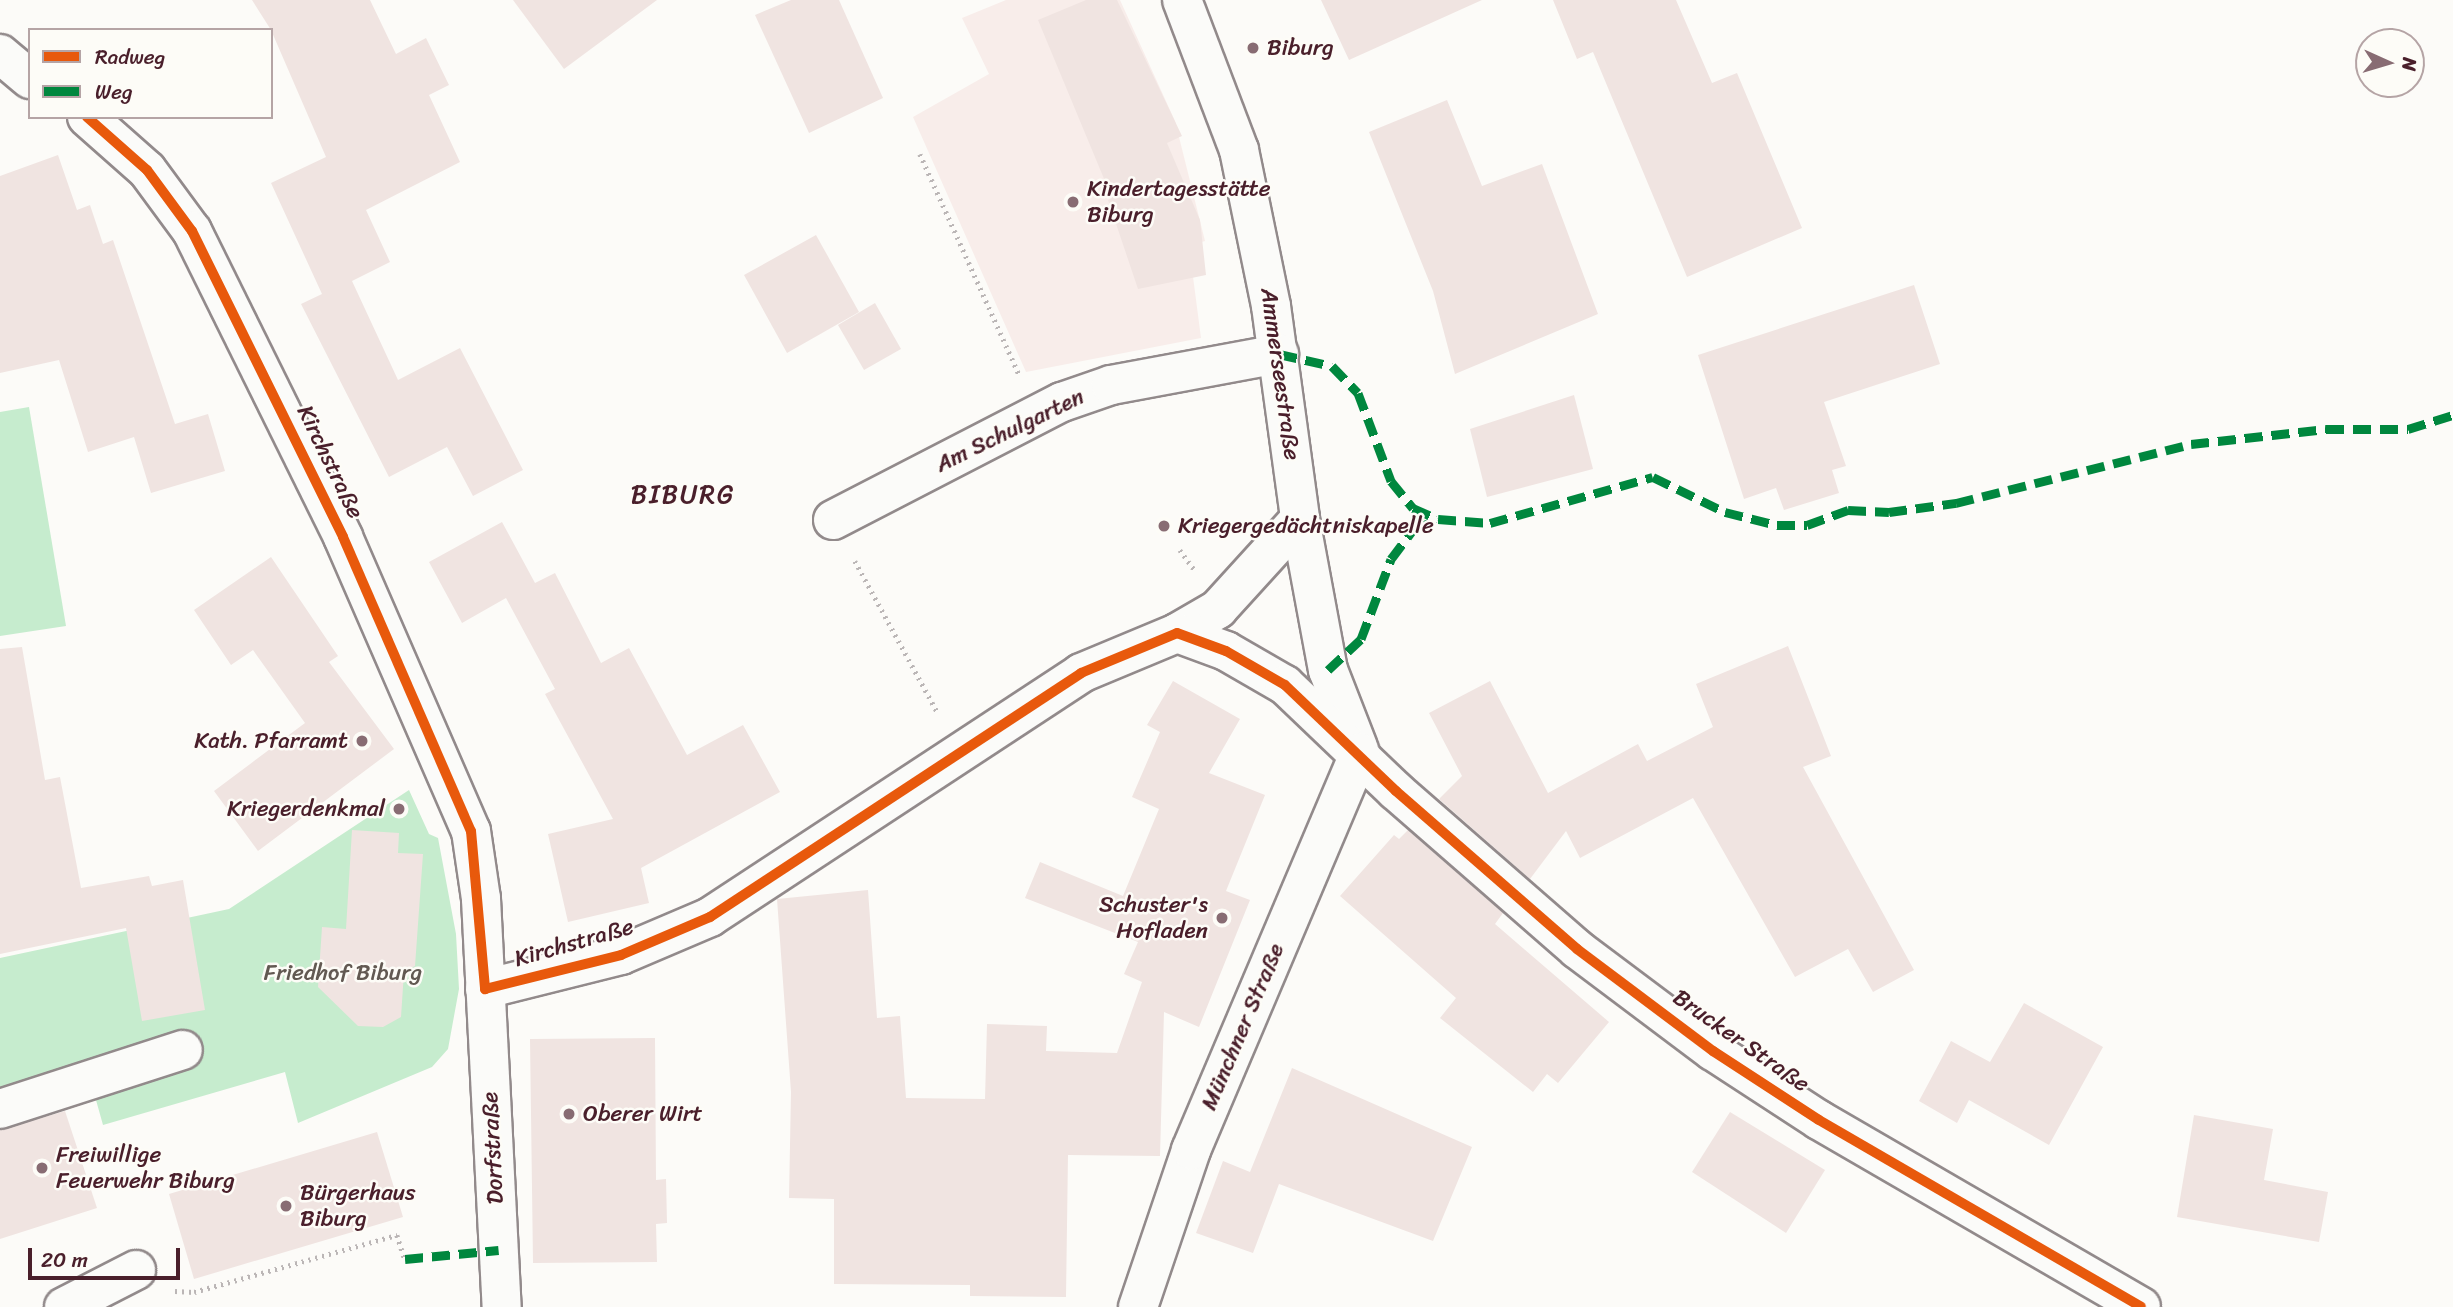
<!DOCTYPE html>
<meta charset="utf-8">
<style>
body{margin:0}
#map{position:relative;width:2453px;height:1307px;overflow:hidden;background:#fcfbf8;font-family:Sriracha,sans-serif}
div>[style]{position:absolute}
.built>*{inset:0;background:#f8edea}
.green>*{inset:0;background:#c6ecce}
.building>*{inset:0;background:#f0e4e1}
.path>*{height:4.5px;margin-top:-2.25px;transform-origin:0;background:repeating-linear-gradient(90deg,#bbb6b6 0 2px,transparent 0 7px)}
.roads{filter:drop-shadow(2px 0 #928a8b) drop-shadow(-2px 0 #928a8b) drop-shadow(0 2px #928a8b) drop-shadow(0 -2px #928a8b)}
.minor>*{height:38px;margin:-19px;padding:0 19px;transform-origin:19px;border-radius:19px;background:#fbfbf9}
.quiet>*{height:9px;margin-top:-4.5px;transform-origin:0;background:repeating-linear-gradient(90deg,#00873e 0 18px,transparent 0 27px)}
.cycleway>*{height:10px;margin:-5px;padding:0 5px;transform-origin:5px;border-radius:5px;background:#e8590c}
.dots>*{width:19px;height:19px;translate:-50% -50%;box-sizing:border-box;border:4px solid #fdfcf7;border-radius:50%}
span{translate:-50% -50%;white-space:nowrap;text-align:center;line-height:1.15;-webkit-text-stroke:5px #fdfcf7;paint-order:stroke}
.poi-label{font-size:23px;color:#4a1f2b}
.left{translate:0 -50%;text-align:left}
.right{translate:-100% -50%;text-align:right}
.street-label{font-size:23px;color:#4a1f2b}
.park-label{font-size:23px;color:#625952}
.quarter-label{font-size:26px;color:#4a1f2b;letter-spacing:2px}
.legend{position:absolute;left:28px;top:28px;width:245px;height:91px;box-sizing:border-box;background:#fdfcf7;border:2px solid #b5a4a5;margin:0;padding:9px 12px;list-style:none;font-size:21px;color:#4a1f2b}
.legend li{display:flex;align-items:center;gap:14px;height:35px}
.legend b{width:35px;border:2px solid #b5a4a5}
.north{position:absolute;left:2355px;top:28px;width:70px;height:70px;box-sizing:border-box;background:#fdfcf7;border:2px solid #b5a4a5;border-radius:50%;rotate:94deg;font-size:19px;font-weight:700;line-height:28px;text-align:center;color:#4a1f2b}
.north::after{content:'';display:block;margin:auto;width:24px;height:32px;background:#886c73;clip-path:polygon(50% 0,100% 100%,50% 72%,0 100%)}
.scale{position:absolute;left:28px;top:1248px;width:152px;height:32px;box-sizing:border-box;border:4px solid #4a1f2b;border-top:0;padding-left:9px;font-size:21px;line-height:24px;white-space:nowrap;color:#4a1f2b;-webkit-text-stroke:5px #fdfcf7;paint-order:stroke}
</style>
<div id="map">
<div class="built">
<i style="clip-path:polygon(1006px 0,1120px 0,1175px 121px,1205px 241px,1189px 246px,1201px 338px,1026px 372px,913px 117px,989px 74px,962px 18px)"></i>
</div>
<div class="green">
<i style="clip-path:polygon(29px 407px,66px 626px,0 636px,0 412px)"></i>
<i style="clip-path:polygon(409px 790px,429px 834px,438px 838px,456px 934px,459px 989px,448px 1049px,432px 1067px,298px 1123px,285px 1072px,103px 1125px,87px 1068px,0 1093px,0 958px,229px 909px)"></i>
</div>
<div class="building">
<i style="clip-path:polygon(252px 0,370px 0,396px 54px,426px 38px,449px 85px,429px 95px,460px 162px,366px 210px,390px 262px,352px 281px,398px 380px,460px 348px,523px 470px,473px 496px,447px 447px,389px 477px,301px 304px,322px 294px,271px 183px,326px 157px,271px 30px)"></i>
<i style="clip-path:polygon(513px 0,657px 0,564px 69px)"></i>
<i style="clip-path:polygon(791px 0,839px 0,883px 98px,809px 133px,755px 15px)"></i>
<i style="clip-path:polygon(1086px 0,1117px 0,1182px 136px,1167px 143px,1200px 220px,1206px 275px,1138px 289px,1108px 200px,1112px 198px,1038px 20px)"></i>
<i style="clip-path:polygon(1321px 0,1482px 0,1349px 60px)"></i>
<i style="clip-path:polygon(1553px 0,1676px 0,1712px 83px,1737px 73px,1802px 228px,1687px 277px,1593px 52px,1577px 59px)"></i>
<i style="clip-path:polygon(1447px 100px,1482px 186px,1542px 164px,1598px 314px,1455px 374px,1433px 291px,1369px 132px)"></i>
<i style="clip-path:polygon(58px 155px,77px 210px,90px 205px,103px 244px,113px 240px,175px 424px,208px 414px,225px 471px,151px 493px,134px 437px,88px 452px,59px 360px,0 373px,0 176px)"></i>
<i style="clip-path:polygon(816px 235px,859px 312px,787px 353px,744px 275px)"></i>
<i style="clip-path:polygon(1914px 285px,1940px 364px,1824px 402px,1846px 466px,1832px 470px,1839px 493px,1784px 510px,1776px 488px,1744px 499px,1698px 355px)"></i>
<i style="clip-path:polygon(875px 303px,901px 349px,864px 370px,838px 325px)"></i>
<i style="clip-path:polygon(1574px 395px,1593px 469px,1487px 497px,1470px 429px)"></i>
<i style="clip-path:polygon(502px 522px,535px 583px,523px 589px,555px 573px,601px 663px,629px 648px,687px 755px,743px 725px,780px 792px,641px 868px,649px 903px,568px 922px,548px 834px,613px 819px,545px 694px,555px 689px,506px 598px,462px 623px,429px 562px)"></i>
<i style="clip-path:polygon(271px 557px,338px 656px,329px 662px,394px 749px,258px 851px,214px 791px,305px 723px,253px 650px,231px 665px,194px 610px)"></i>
<i style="clip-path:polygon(1788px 646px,1831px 756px,1803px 767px,1914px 970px,1873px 992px,1848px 949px,1795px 977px,1693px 798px,1580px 858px,1566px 831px,1530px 879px,1439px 799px,1462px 776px,1429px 713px,1490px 681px,1548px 793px,1638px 744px,1647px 761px,1713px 727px,1696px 684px)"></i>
<i style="clip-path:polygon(22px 647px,45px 780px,60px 777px,81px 888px,149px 876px,152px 886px,183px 880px,205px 1010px,142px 1021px,126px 928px,0 954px,0 649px)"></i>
<i style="clip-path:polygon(1173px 681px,1240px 719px,1209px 773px,1265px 795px,1226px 891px,1250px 900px,1199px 1027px,1164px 1012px,1160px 1156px,1068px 1155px,1066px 1297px,970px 1296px,970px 1285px,834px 1284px,834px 1199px,789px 1198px,791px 1092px,777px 899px,868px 890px,877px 1018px,900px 1016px,906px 1098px,985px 1099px,987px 1024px,1047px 1026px,1046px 1051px,1117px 1053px,1142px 982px,1124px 974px,1138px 942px,1025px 898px,1040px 862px,1123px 896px,1159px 809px,1132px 797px,1160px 732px,1147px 725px)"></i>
<i style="clip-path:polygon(352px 830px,399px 833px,398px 853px,423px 854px,415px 966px,404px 972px,401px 1017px,383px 1027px,358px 1026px,318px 987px,322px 927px,346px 929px)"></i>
<i style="clip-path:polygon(1408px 830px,1503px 913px,1495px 924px,1609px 1022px,1558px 1083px,1547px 1074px,1533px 1092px,1440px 1018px,1456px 998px,1340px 896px,1394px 835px,1399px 839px)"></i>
<i style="clip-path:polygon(2024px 1003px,2103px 1047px,2049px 1145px,1969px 1100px,1957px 1123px,1919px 1101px,1951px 1041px,1990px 1062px)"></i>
<i style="clip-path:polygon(655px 1038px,656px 1180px,666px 1179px,667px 1223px,656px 1224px,657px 1262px,533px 1263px,530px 1039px)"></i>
<i style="clip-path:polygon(1292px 1068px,1472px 1147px,1433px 1241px,1279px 1184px,1253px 1253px,1196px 1233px,1223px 1161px,1250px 1172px)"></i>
<i style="clip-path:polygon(65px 1111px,97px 1208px,0 1239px,0 1130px)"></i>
<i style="clip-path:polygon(1730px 1112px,1825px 1170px,1786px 1233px,1692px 1172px)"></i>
<i style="clip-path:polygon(2194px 1115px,2273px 1129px,2264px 1180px,2328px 1192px,2319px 1242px,2177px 1217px)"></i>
<i style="clip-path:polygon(377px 1132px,403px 1217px,194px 1279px,169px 1194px)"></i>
</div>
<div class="path">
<i style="left:920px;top:154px;width:241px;rotate:65.8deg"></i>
<i style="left:1180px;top:550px;width:24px;rotate:54deg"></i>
<i style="left:855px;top:561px;width:173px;rotate:61.4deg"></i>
<i style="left:175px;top:1291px;width:19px;rotate:3deg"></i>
<i style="left:194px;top:1292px;width:211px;rotate:-15.7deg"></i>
<i style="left:397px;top:1235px;width:25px;rotate:72deg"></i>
</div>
<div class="roads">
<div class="minor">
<i style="left:1182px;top:0;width:160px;rotate:69.2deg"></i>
<i style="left:1239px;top:150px;width:159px;rotate:78.4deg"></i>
<i style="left:1271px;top:306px;width:215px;rotate:82.2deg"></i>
<i style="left:1300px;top:519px;width:154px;rotate:79.5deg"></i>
<i style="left:1328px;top:670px;width:83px;rotate:68.7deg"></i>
<i style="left:0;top:54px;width:39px;rotate:40deg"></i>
<i style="left:87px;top:117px;width:80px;rotate:41.5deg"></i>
<i style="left:147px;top:170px;width:76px;rotate:53.6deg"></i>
<i style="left:192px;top:231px;width:341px;rotate:63.7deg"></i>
<i style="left:343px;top:537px;width:321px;rotate:66.5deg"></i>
<i style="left:471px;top:831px;width:69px;rotate:81.6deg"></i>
<i style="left:481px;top:899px;width:409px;rotate:87.1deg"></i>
<i style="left:833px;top:520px;width:258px;rotate:-27.3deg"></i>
<i style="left:1062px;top:402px;width:52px;rotate:-19.1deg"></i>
<i style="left:1111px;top:385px;width:171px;rotate:-10.5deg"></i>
<i style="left:1177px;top:633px;width:48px;rotate:-30.3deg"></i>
<i style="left:1218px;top:609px;width:122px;rotate:-47.7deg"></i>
<i style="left:485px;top:989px;width:140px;rotate:-14deg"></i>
<i style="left:621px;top:955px;width:97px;rotate:-23.1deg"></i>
<i style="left:710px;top:917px;width:444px;rotate:-33.3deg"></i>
<i style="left:1081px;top:673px;width:104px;rotate:-22.6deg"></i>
<i style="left:1177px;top:633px;width:52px;rotate:20.2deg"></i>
<i style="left:1226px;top:651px;width:68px;rotate:30deg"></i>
<i style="left:1285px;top:685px;width:153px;rotate:43.7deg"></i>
<i style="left:1396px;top:791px;width:240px;rotate:41.1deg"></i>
<i style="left:1577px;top:949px;width:170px;rotate:36.9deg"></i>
<i style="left:1713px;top:1051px;width:126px;rotate:33.1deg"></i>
<i style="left:1819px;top:1120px;width:372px;rotate:30.1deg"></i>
<i style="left:0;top:1109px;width:192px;rotate:-17.9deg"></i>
<i style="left:64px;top:1307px;width:81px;rotate:-27.2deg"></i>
<i style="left:1138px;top:1307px;width:166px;rotate:-71.3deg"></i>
<i style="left:1191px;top:1150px;width:432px;rotate:-67deg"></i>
</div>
</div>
<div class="quiet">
<i style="left:1279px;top:354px;width:54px;rotate:12.8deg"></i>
<i style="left:1332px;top:366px;width:37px;rotate:46deg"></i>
<i style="left:1358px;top:393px;width:94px;rotate:69.4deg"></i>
<i style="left:1391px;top:481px;width:35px;rotate:51deg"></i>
<i style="left:1413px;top:508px;width:27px;rotate:24deg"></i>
<i style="left:1328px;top:670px;width:45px;rotate:-43.2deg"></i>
<i style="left:1361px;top:639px;width:85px;rotate:-69.4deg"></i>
<i style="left:1391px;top:559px;width:36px;rotate:-53deg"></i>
<i style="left:1413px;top:530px;width:27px;rotate:-24deg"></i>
<i style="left:1438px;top:519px;width:52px;rotate:4.4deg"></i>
<i style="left:1490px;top:523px;width:169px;rotate:-15.8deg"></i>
<i style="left:1653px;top:477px;width:80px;rotate:25.9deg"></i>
<i style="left:1725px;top:512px;width:54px;rotate:14deg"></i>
<i style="left:1777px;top:525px;width:30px"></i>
<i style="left:1807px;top:525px;width:44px;rotate:-20.1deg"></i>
<i style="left:1848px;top:510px;width:41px;rotate:2.8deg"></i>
<i style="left:1889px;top:512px;width:68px;rotate:-7.7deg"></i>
<i style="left:1956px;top:503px;width:242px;rotate:-14.1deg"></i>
<i style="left:2191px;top:444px;width:136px;rotate:-6.3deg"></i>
<i style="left:2326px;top:429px;width:82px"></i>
<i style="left:2408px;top:429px;width:47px;rotate:-17.3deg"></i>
<i style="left:405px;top:1259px;width:94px;rotate:-5.5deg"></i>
</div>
<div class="cycleway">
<i style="left:87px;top:117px;width:80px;rotate:41.5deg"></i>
<i style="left:147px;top:170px;width:76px;rotate:53.6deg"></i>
<i style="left:192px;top:231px;width:341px;rotate:63.7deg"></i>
<i style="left:343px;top:537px;width:321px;rotate:66.5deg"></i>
<i style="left:471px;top:831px;width:159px;rotate:84.9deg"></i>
<i style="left:485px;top:989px;width:140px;rotate:-14deg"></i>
<i style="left:621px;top:955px;width:97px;rotate:-23.1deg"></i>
<i style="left:710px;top:917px;width:444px;rotate:-33.3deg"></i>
<i style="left:1081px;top:673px;width:104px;rotate:-22.6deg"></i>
<i style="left:1177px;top:633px;width:52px;rotate:20.2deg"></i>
<i style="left:1226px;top:651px;width:68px;rotate:30deg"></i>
<i style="left:1285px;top:685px;width:153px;rotate:43.7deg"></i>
<i style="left:1396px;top:791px;width:240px;rotate:41.1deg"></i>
<i style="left:1577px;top:949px;width:170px;rotate:36.9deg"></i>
<i style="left:1713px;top:1051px;width:126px;rotate:33.1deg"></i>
<i style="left:1819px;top:1120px;width:372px;rotate:30.1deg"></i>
</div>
<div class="dots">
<i style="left:1253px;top:48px;background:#886c73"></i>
<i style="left:1073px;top:202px;background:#886c73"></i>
<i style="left:1164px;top:526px;background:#886c73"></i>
<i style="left:362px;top:741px;background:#886c73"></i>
<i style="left:399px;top:809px;background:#886c73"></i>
<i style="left:1222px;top:918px;background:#886c73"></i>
<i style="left:569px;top:1114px;background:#886c73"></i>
<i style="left:42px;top:1168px;background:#886c73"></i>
<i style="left:286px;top:1206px;background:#886c73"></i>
</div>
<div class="poi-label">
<span class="left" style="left:1267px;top:48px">Biburg</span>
<span class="left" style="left:1087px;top:202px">Kindertagesstätte<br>Biburg</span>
<span class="left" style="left:1178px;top:526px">Kriegergedächtniskapelle</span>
<span class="right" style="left:348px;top:741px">Kath. Pfarramt</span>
<span class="right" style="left:385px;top:809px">Kriegerdenkmal</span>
<span class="right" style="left:1208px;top:918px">Schuster's<br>Hofladen</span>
<span class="left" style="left:583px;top:1114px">Oberer Wirt</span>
<span class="left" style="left:56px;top:1168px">Freiwillige<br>Feuerwehr Biburg</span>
<span class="left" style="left:300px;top:1206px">Bürgerhaus<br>Biburg</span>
</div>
<div class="street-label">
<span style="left:1280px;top:374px;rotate:82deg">Ammerseestraße</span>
<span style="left:1010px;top:431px;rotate:-26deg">Am Schulgarten</span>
<span style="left:330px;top:462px;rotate:64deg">Kirchstraße</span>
<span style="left:574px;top:943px;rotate:-16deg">Kirchstraße</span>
<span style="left:1243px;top:1027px;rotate:-67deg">Münchner Straße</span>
<span style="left:1741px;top:1041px;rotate:35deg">Brucker Straße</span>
<span style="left:493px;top:1148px;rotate:-93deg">Dorfstraße</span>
</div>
<div class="park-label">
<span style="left:343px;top:973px">Friedhof Biburg</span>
</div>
<div class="quarter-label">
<span style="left:683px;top:495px">BIBURG</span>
</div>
<ul class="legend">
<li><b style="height:9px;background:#e8590c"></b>Radweg</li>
<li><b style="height:9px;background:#00873e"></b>Weg</li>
</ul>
<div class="north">N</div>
<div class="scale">20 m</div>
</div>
